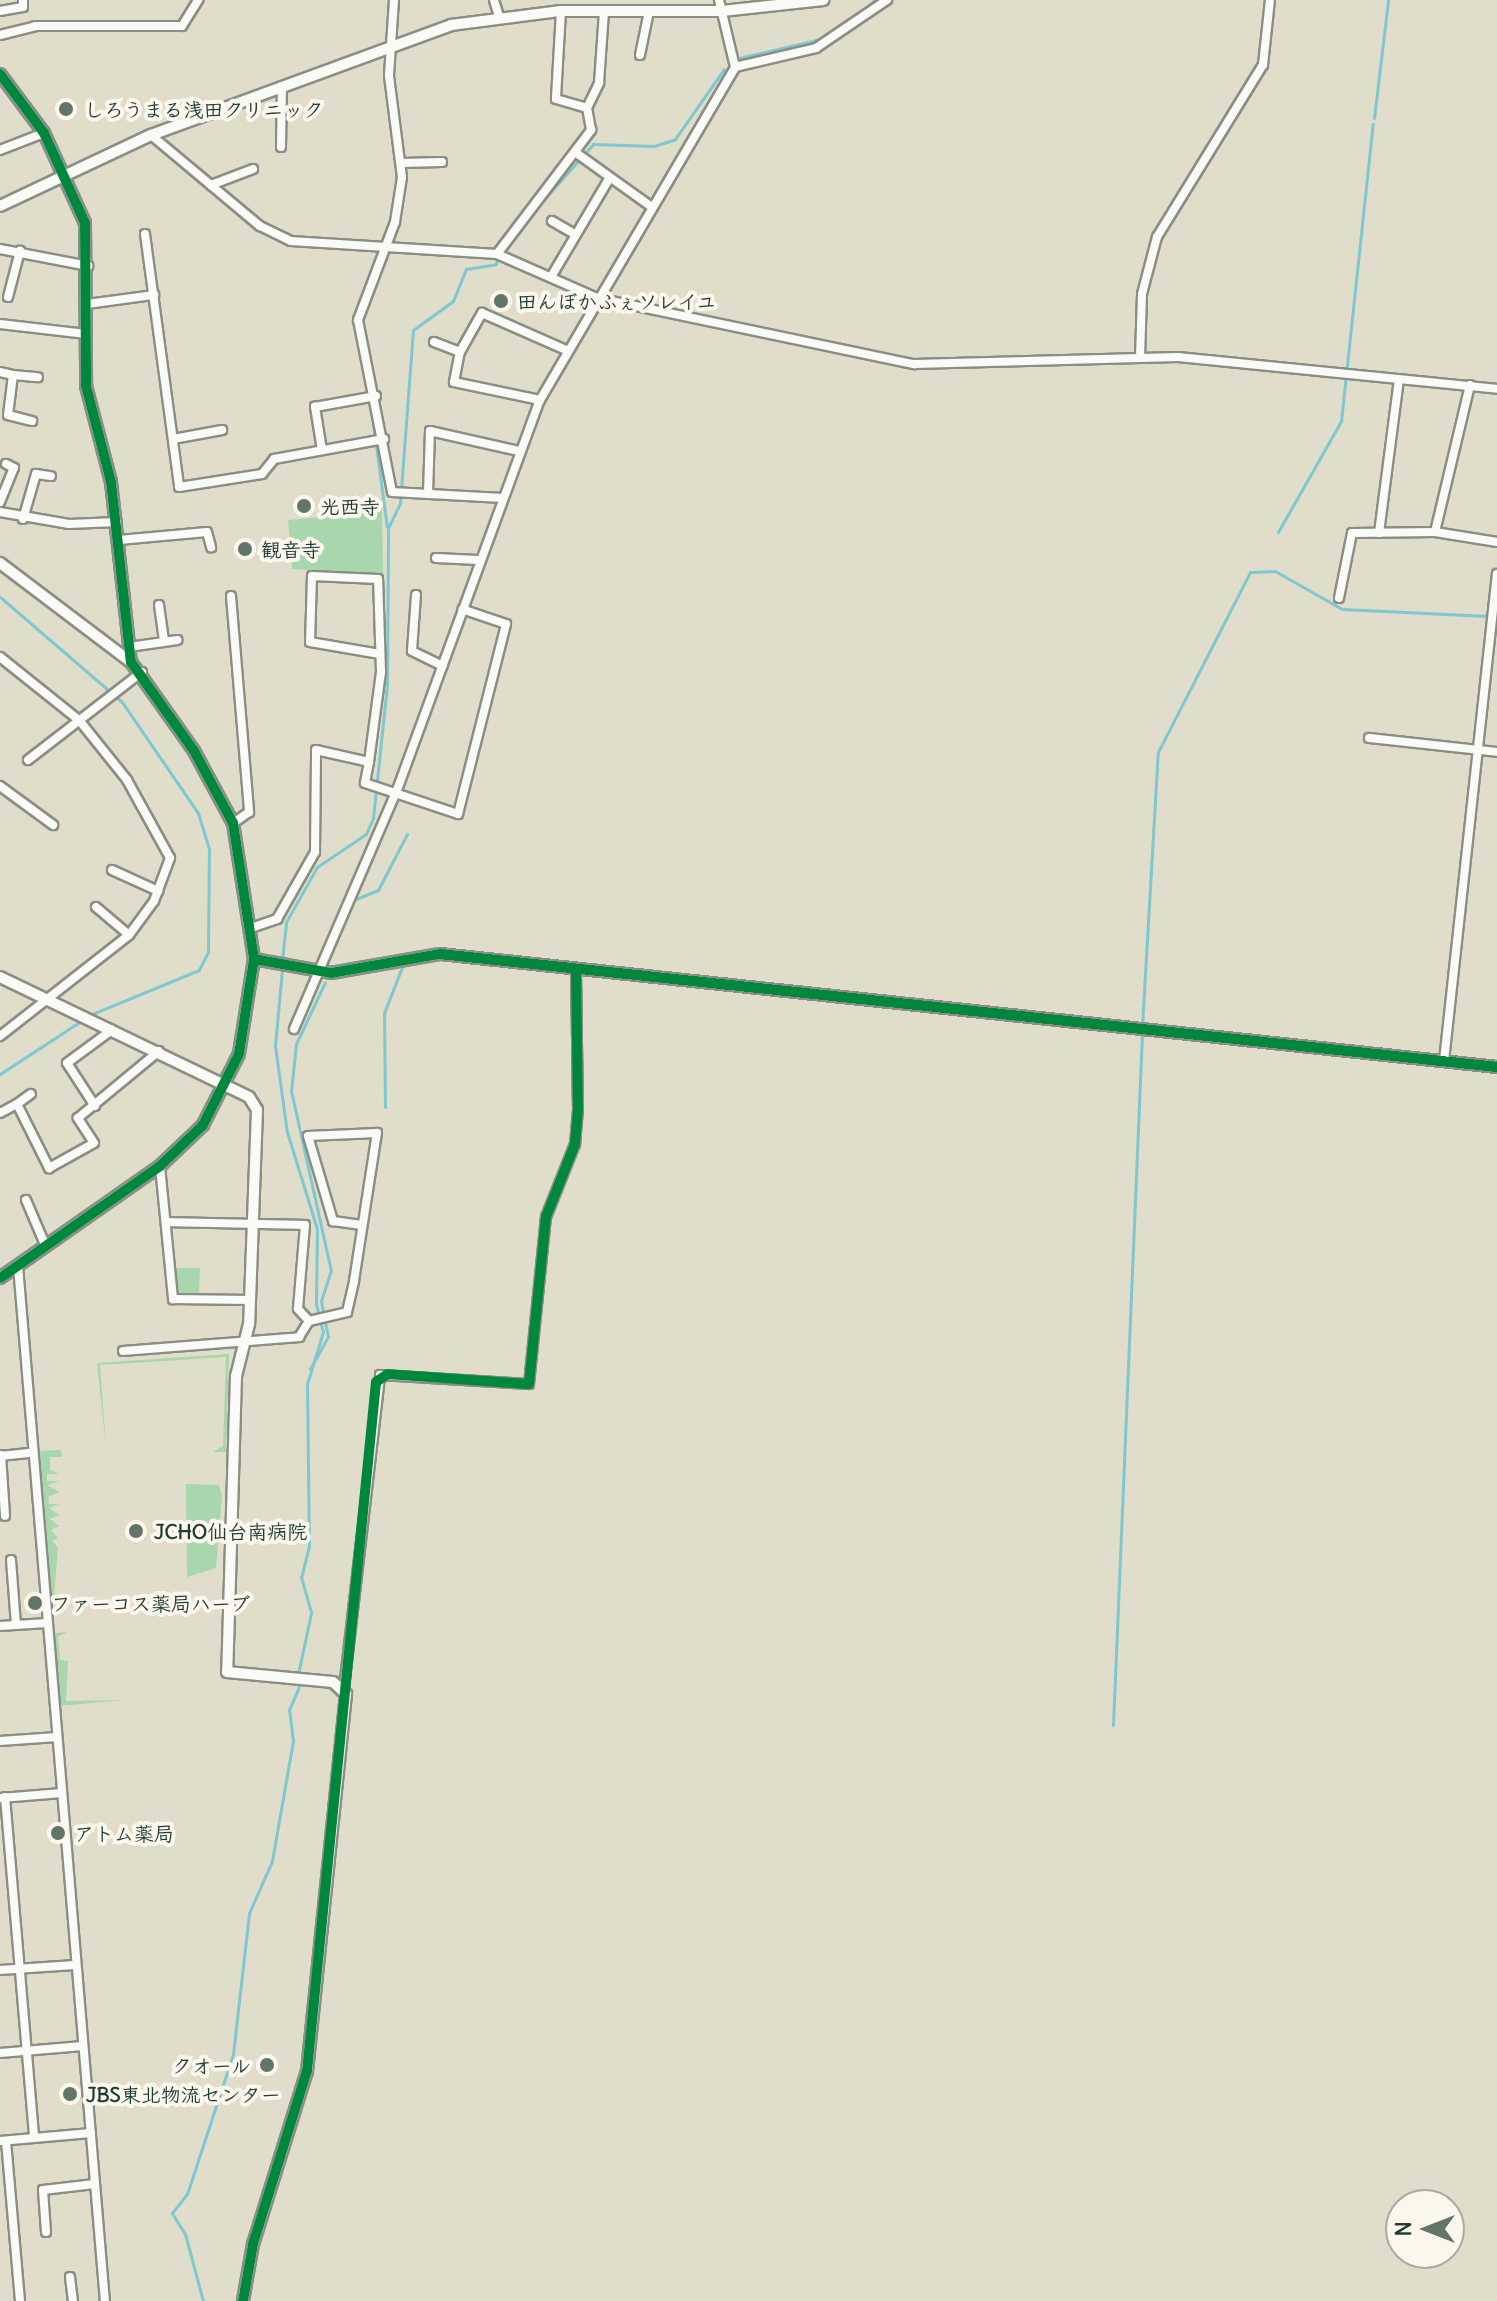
<!DOCTYPE html>
<meta charset="utf-8">
<style>
body{margin:0}
#map{position:relative;width:1497px;height:2301px;overflow:hidden;background:#e1ddcb;font-family:Delius,"Klee One",sans-serif}
div>[style]{position:absolute}
.green>*{inset:0;background:#a8d6ad}
.stream>*{height:3px;margin:-1.5px;padding:0 1.5px;transform-origin:1.5px;border-radius:1.5px;background:#7ec8ce}
.roads{filter:drop-shadow(2px 0 #8b8e84) drop-shadow(-2px 0 #8b8e84) drop-shadow(0 2px #8b8e84) drop-shadow(0 -2px #8b8e84)}
.minor>*{height:8px;margin:-4px;padding:0 4px;transform-origin:4px;border-radius:4px;background:#fafaf7}
.tertiary>*{height:10px;margin:-5px;padding:0 5px;transform-origin:5px;border-radius:5px;background:#fafaf7}
.cycleway>*{height:10px;margin:-5px;padding:0 5px;transform-origin:5px;border-radius:5px;background:#00873e}
.dots>*{width:22px;height:22px;translate:-50% -50%;box-sizing:border-box;border:4px solid #fbf7ec;border-radius:50%}
span{translate:-50% -50%;white-space:nowrap;text-align:center;line-height:1.15;-webkit-text-stroke:8px #fbf7ec;paint-order:stroke}
.poi-label{font-size:20px;color:#1f3d34;font-weight:700}
.left{translate:0 -50%;text-align:left}
.right{translate:-100% -50%;text-align:right}
.north{position:absolute;left:1385px;top:2189px;width:80px;height:80px;box-sizing:border-box;background:#fbf7ec;border:2px solid #a3ada2;border-radius:50%;rotate:270deg;font-size:22px;font-weight:700;line-height:32px;text-align:center;color:#1f3d34}
.north::after{content:'';display:block;margin:auto;width:28px;height:36px;background:#637569;clip-path:polygon(50% 0,100% 100%,50% 72%,0 100%)}
</style>
<div id="map">
<div class="green">
<i style="clip-path:polygon(347px 507px,382px 507px,383px 575px,292px 569px,288px 520px,345px 515px)"></i>
<i style="clip-path:polygon(174px 1268px,200px 1268px,199px 1295px,180px 1295px)"></i>
<i style="clip-path:polygon(229px 1354px,226px 1452px,213px 1452px,223px 1446px,226px 1357px,100px 1365px,106px 1448px,97px 1363px)"></i>
<i style="clip-path:polygon(61px 1450px,62px 1457px,50px 1457px,50px 1470px,59px 1474px,47px 1474px,47px 1481px,59px 1481px,47px 1485px,59px 1492px,48px 1497px,49px 1504px,59px 1504px,49px 1508px,59px 1515px,50px 1519px,59px 1526px,51px 1530px,58px 1538px,52px 1541px,58px 1548px,53px 1610px,40px 1451px)"></i>
<i style="clip-path:polygon(186px 1484px,219px 1485px,222px 1496px,216px 1568px,187px 1577px)"></i>
<i style="clip-path:polygon(67px 1632px,58px 1637px,60px 1660px,68px 1661px,66px 1701px,124px 1700px,59px 1706px,55px 1633px)"></i>
</div>
<div class="stream">
<i style="left:857px;top:16px;width:24px;rotate:-42deg"></i>
<i style="left:739px;top:58px;width:87px;rotate:-13.2deg"></i>
<i style="left:1374px;top:118px;width:119px;rotate:-83.2deg"></i>
<i style="left:538px;top:206px;width:83px;rotate:-48.4deg"></i>
<i style="left:593px;top:144px;width:61px;rotate:1.9deg"></i>
<i style="left:654px;top:146px;width:22px;rotate:-18deg"></i>
<i style="left:675px;top:139px;width:85px;rotate:-55deg"></i>
<i style="left:370px;top:400px;width:128px;rotate:82.4deg"></i>
<i style="left:1278px;top:532px;width:128px;rotate:-60.4deg"></i>
<i style="left:1341px;top:421px;width:299px;rotate:-83.9deg"></i>
<i style="left:0;top:597px;width:161px;rotate:40.7deg"></i>
<i style="left:122px;top:702px;width:135px;rotate:55.6deg"></i>
<i style="left:198px;top:813px;width:38px;rotate:73deg"></i>
<i style="left:209px;top:849px;width:103px;rotate:90.6deg"></i>
<i style="left:208px;top:952px;width:20px;rotate:117deg"></i>
<i style="left:199px;top:970px;width:118px;rotate:157.6deg"></i>
<i style="left:356px;top:899px;width:24px;rotate:-22deg"></i>
<i style="left:378px;top:890px;width:63px;rotate:-62.6deg"></i>
<i style="left:282px;top:961px;width:39px;rotate:-84deg"></i>
<i style="left:286px;top:922px;width:63px;rotate:-60.6deg"></i>
<i style="left:317px;top:867px;width:59px;rotate:-34deg"></i>
<i style="left:366px;top:834px;width:17px;rotate:-66deg"></i>
<i style="left:373px;top:818px;width:134px;rotate:-84deg"></i>
<i style="left:387px;top:685px;width:157px;rotate:-89.6deg"></i>
<i style="left:388px;top:528px;width:28px;rotate:-64deg"></i>
<i style="left:400px;top:503px;width:173px;rotate:-85.7deg"></i>
<i style="left:413px;top:330px;width:49px;rotate:-35.9deg"></i>
<i style="left:453px;top:301px;width:35px;rotate:-68deg"></i>
<i style="left:466px;top:269px;width:30px;rotate:-9deg"></i>
<i style="left:496px;top:264px;width:9px;rotate:-69deg"></i>
<i style="left:282px;top:969px;width:77px;rotate:95.2deg"></i>
<i style="left:275px;top:1046px;width:87px;rotate:82.1deg"></i>
<i style="left:287px;top:1132px;width:102px;rotate:72.8deg"></i>
<i style="left:317px;top:1229px;width:75px;rotate:90.8deg"></i>
<i style="left:316px;top:1304px;width:29px;rotate:76deg"></i>
<i style="left:323px;top:1332px;width:54px;rotate:107.1deg"></i>
<i style="left:307px;top:1384px;width:162px;rotate:89.3deg"></i>
<i style="left:309px;top:1546px;width:32px;rotate:104deg"></i>
<i style="left:301px;top:1577px;width:37px;rotate:74deg"></i>
<i style="left:311px;top:1613px;width:62px;rotate:102deg"></i>
<i style="left:1142px;top:1026px;width:274px;rotate:-86.7deg"></i>
<i style="left:1158px;top:752px;width:202px;rotate:-62.9deg"></i>
<i style="left:1250px;top:572px;width:25px;rotate:-2deg"></i>
<i style="left:1275px;top:571px;width:77px;rotate:29.6deg"></i>
<i style="left:1342px;top:609px;width:146px;rotate:2.7deg"></i>
<i style="left:0;top:1074px;width:100px;rotate:-33.2deg"></i>
<i style="left:385px;top:1107px;width:94px;rotate:-90.6deg"></i>
<i style="left:384px;top:1013px;width:49px;rotate:-68.6deg"></i>
<i style="left:310px;top:1369px;width:37px;rotate:-61deg"></i>
<i style="left:328px;top:1337px;width:37px;rotate:-101deg"></i>
<i style="left:321px;top:1301px;width:32px;rotate:-72deg"></i>
<i style="left:331px;top:1271px;width:184px;rotate:-102.5deg"></i>
<i style="left:291px;top:1091px;width:47px;rotate:-83.9deg"></i>
<i style="left:296px;top:1044px;width:68px;rotate:-64.9deg"></i>
<i style="left:1113px;top:1725px;width:692px;rotate:-87.6deg"></i>
<i style="left:203px;top:2301px;width:69px;rotate:-105deg"></i>
<i style="left:185px;top:2234px;width:25px;rotate:-122deg"></i>
<i style="left:172px;top:2213px;width:24px;rotate:-52deg"></i>
<i style="left:187px;top:2194px;width:147px;rotate:-71.8deg"></i>
<i style="left:233px;top:2054px;width:142px;rotate:-83.5deg"></i>
<i style="left:249px;top:1913px;width:57px;rotate:-66.1deg"></i>
<i style="left:272px;top:1861px;width:122px;rotate:-80.1deg"></i>
<i style="left:293px;top:1741px;width:31px;rotate:-97deg"></i>
<i style="left:289px;top:1710px;width:26px;rotate:-67deg"></i>
</div>
<div class="roads">
<div class="minor">
<i style="left:394px;top:0;width:76px;rotate:93.8deg"></i>
<i style="left:389px;top:76px;width:102px;rotate:82.7deg"></i>
<i style="left:402px;top:177px;width:46px;rotate:98.8deg"></i>
<i style="left:395px;top:222px;width:105px;rotate:110.7deg"></i>
<i style="left:358px;top:320px;width:175px;rotate:78.8deg"></i>
<i style="left:392px;top:492px;width:111px;rotate:3.1deg"></i>
<i style="left:494px;top:0;width:17px;rotate:73deg"></i>
<i style="left:0;top:11px;width:23px;rotate:-10deg"></i>
<i style="left:23px;top:7px;width:7px;rotate:-90deg"></i>
<i style="left:561px;top:11px;width:88px;rotate:93.3deg"></i>
<i style="left:556px;top:99px;width:32px;rotate:16deg"></i>
<i style="left:0;top:35px;width:36px;rotate:-14deg"></i>
<i style="left:35px;top:26px;width:147px"></i>
<i style="left:182px;top:26px;width:31px;rotate:-58deg"></i>
<i style="left:640px;top:55px;width:45px;rotate:-78.4deg"></i>
<i style="left:735px;top:67px;width:83px;rotate:-13.2deg"></i>
<i style="left:816px;top:48px;width:86px;rotate:-34.1deg"></i>
<i style="left:151px;top:135px;width:142px;rotate:39.9deg"></i>
<i style="left:260px;top:226px;width:34px;rotate:26deg"></i>
<i style="left:291px;top:241px;width:206px;rotate:3.6deg"></i>
<i style="left:497px;top:254px;width:156px;rotate:-52.8deg"></i>
<i style="left:591px;top:130px;width:22px;rotate:-100deg"></i>
<i style="left:587px;top:108px;width:28px;rotate:-64deg"></i>
<i style="left:599px;top:83px;width:72px;rotate:-86deg"></i>
<i style="left:281px;top:147px;width:61px;rotate:-89.1deg"></i>
<i style="left:0;top:150px;width:47px;rotate:-21.1deg"></i>
<i style="left:575px;top:152px;width:91px;rotate:35.6deg"></i>
<i style="left:401px;top:163px;width:41px;rotate:-1.4deg"></i>
<i style="left:211px;top:185px;width:45px;rotate:-20.9deg"></i>
<i style="left:552px;top:221px;width:24px;rotate:30deg"></i>
<i style="left:145px;top:234px;width:255px;rotate:82.3deg"></i>
<i style="left:179px;top:487px;width:84px;rotate:-8.9deg"></i>
<i style="left:262px;top:474px;width:19px;rotate:-51deg"></i>
<i style="left:274px;top:459px;width:112px;rotate:-10.3deg"></i>
<i style="left:0;top:249px;width:90px;rotate:10.9deg"></i>
<i style="left:497px;top:254px;width:109px;rotate:23.7deg"></i>
<i style="left:597px;top:298px;width:324px;rotate:11.8deg"></i>
<i style="left:914px;top:364px;width:264px;rotate:-1.5deg"></i>
<i style="left:1178px;top:357px;width:321px;rotate:5.7deg"></i>
<i style="left:551px;top:277px;width:114px;rotate:-59.4deg"></i>
<i style="left:8px;top:297px;width:48px;rotate:-75.4deg"></i>
<i style="left:87px;top:304px;width:68px;rotate:-7.7deg"></i>
<i style="left:0;top:324px;width:87px;rotate:6.6deg"></i>
<i style="left:434px;top:342px;width:28px;rotate:21deg"></i>
<i style="left:1140px;top:358px;width:64px;rotate:-88.2deg"></i>
<i style="left:1142px;top:294px;width:59px;rotate:-75.3deg"></i>
<i style="left:1157px;top:237px;width:202px;rotate:-58.4deg"></i>
<i style="left:1263px;top:65px;width:65px;rotate:-83.9deg"></i>
<i style="left:0;top:372px;width:13px;rotate:13deg"></i>
<i style="left:13px;top:375px;width:40px;rotate:97.1deg"></i>
<i style="left:8px;top:415px;width:25px;rotate:14deg"></i>
<i style="left:13px;top:375px;width:25px;rotate:5deg"></i>
<i style="left:1470px;top:385px;width:151px;rotate:103.4deg"></i>
<i style="left:1435px;top:532px;width:63px;rotate:9.2deg"></i>
<i style="left:540px;top:400px;width:88px;rotate:-168.2deg"></i>
<i style="left:454px;top:382px;width:31px;rotate:-79deg"></i>
<i style="left:460px;top:352px;width:45px;rotate:-60.6deg"></i>
<i style="left:482px;top:313px;width:94px;rotate:23.8deg"></i>
<i style="left:173px;top:439px;width:50px;rotate:-10.4deg"></i>
<i style="left:322px;top:450px;width:44px;rotate:-99.2deg"></i>
<i style="left:315px;top:407px;width:62px;rotate:-10.2deg"></i>
<i style="left:428px;top:494px;width:63px;rotate:-88.2deg"></i>
<i style="left:430px;top:431px;width:91px;rotate:12.7deg"></i>
<i style="left:0;top:502px;width:37px;rotate:-68deg"></i>
<i style="left:14px;top:468px;width:9px;rotate:-153deg"></i>
<i style="left:0;top:512px;width:70px;rotate:9.9deg"></i>
<i style="left:69px;top:524px;width:48px;rotate:-2.4deg"></i>
<i style="left:23px;top:519px;width:47px;rotate:-73.9deg"></i>
<i style="left:36px;top:474px;width:15px;rotate:8deg"></i>
<i style="left:1379px;top:533px;width:155px;rotate:-82.6deg"></i>
<i style="left:119px;top:540px;width:88px;rotate:-5.2deg"></i>
<i style="left:207px;top:532px;width:16px;rotate:75deg"></i>
<i style="left:436px;top:558px;width:42px;rotate:2.7deg"></i>
<i style="left:416px;top:595px;width:56px;rotate:94.1deg"></i>
<i style="left:412px;top:651px;width:34px;rotate:26deg"></i>
<i style="left:231px;top:596px;width:217px;rotate:85.2deg"></i>
<i style="left:249px;top:812px;width:19px;rotate:145deg"></i>
<i style="left:1339px;top:598px;width:66px;rotate:-78.7deg"></i>
<i style="left:1352px;top:533px;width:83px;rotate:-0.7deg"></i>
<i style="left:159px;top:605px;width:37px;rotate:82deg"></i>
<i style="left:129px;top:647px;width:49px;rotate:-8.3deg"></i>
<i style="left:0;top:657px;width:101px;rotate:38.6deg"></i>
<i style="left:79px;top:720px;width:77px;rotate:51.3deg"></i>
<i style="left:127px;top:780px;width:89px;rotate:61.1deg"></i>
<i style="left:170px;top:858px;width:46px;rotate:110.4deg"></i>
<i style="left:154px;top:901px;width:42px;rotate:126.3deg"></i>
<i style="left:129px;top:935px;width:164px;rotate:141.9deg"></i>
<i style="left:1369px;top:738px;width:129px;rotate:6.2deg"></i>
<i style="left:28px;top:760px;width:144px;rotate:-37.7deg"></i>
<i style="left:369px;top:762px;width:91px;rotate:-82.4deg"></i>
<i style="left:381px;top:672px;width:93px;rotate:-91.8deg"></i>
<i style="left:378px;top:579px;width:66px;rotate:-177.4deg"></i>
<i style="left:312px;top:576px;width:66px;rotate:91.7deg"></i>
<i style="left:310px;top:642px;width:71px;rotate:9.7deg"></i>
<i style="left:0;top:786px;width:66px;rotate:36.3deg"></i>
<i style="left:112px;top:870px;width:51px;rotate:24.5deg"></i>
<i style="left:96px;top:907px;width:43px;rotate:40.3deg"></i>
<i style="left:251px;top:928px;width:28px;rotate:-19deg"></i>
<i style="left:277px;top:919px;width:77px;rotate:-60.4deg"></i>
<i style="left:315px;top:852px;width:102px;rotate:-89.4deg"></i>
<i style="left:316px;top:750px;width:54px;rotate:12.8deg"></i>
<i style="left:369px;top:762px;width:21px;rotate:101deg"></i>
<i style="left:365px;top:783px;width:98px;rotate:18.4deg"></i>
<i style="left:458px;top:814px;width:196px;rotate:-75.8deg"></i>
<i style="left:506px;top:624px;width:46px;rotate:-161.2deg"></i>
<i style="left:294px;top:1029px;width:260px;rotate:-66.7deg"></i>
<i style="left:397px;top:790px;width:415px;rotate:-69.9deg"></i>
<i style="left:540px;top:400px;width:386px;rotate:-59.6deg"></i>
<i style="left:735px;top:67px;width:69px;rotate:-103.4deg"></i>
<i style="left:1444px;top:1061px;width:490px;rotate:-83.8deg"></i>
<i style="left:17px;top:1104px;width:17px;rotate:-36deg"></i>
<i style="left:95px;top:1106px;width:51px;rotate:-123.1deg"></i>
<i style="left:67px;top:1063px;width:56px;rotate:-36.3deg"></i>
<i style="left:0;top:1113px;width:19px;rotate:-28deg"></i>
<i style="left:17px;top:1104px;width:72px;rotate:63.4deg"></i>
<i style="left:49px;top:1168px;width:51px;rotate:-29.1deg"></i>
<i style="left:94px;top:1143px;width:30px;rotate:-123deg"></i>
<i style="left:78px;top:1118px;width:105px;rotate:-39.6deg"></i>
<i style="left:160px;top:1166px;width:134px;rotate:84.4deg"></i>
<i style="left:173px;top:1299px;width:77px;rotate:0.7deg"></i>
<i style="left:26px;top:1200px;width:51px;rotate:66.9deg"></i>
<i style="left:166px;top:1222px;width:139px;rotate:1.2deg"></i>
<i style="left:305px;top:1225px;width:84px;rotate:94.8deg"></i>
<i style="left:298px;top:1309px;width:16px;rotate:47deg"></i>
<i style="left:18px;top:1266px;width:1039px;rotate:85.2deg"></i>
<i style="left:123px;top:1351px;width:177px;rotate:-4.5deg"></i>
<i style="left:299px;top:1337px;width:19px;rotate:-58deg"></i>
<i style="left:309px;top:1321px;width:39px;rotate:-13deg"></i>
<i style="left:347px;top:1312px;width:32px;rotate:-77deg"></i>
<i style="left:354px;top:1281px;width:150px;rotate:-81.2deg"></i>
<i style="left:377px;top:1133px;width:69px;rotate:177.5deg"></i>
<i style="left:308px;top:1136px;width:89px;rotate:73.6deg"></i>
<i style="left:333px;top:1221px;width:29px;rotate:8deg"></i>
<i style="left:1px;top:1455px;width:61px;rotate:86.2deg"></i>
<i style="left:0;top:1456px;width:31px;rotate:-6deg"></i>
<i style="left:11px;top:1560px;width:65px;rotate:85.6deg"></i>
<i style="left:0;top:1626px;width:47px;rotate:-3.7deg"></i>
<i style="left:344px;top:1688px;width:315px;rotate:-83.4deg"></i>
<i style="left:380px;top:1375px;width:149px;rotate:3.5deg"></i>
<i style="left:529px;top:1384px;width:168px;rotate:-84.2deg"></i>
<i style="left:546px;top:1217px;width:79px;rotate:-68.3deg"></i>
<i style="left:575px;top:1144px;width:32px;rotate:-85deg"></i>
<i style="left:578px;top:1112px;width:142px;rotate:-90.8deg"></i>
<i style="left:0;top:1741px;width:57px;rotate:-4deg"></i>
<i style="left:5px;top:1797px;width:342px;rotate:85.1deg"></i>
<i style="left:34px;top:2138px;width:57px;rotate:-5deg"></i>
<i style="left:1px;top:1798px;width:61px;rotate:-4.7deg"></i>
<i style="left:0;top:1970px;width:75px;rotate:-3.8deg"></i>
<i style="left:0;top:2053px;width:83px;rotate:-4.8deg"></i>
<i style="left:0;top:2141px;width:34px;rotate:-5deg"></i>
<i style="left:6px;top:2141px;width:161px;rotate:85deg"></i>
<i style="left:46px;top:2232px;width:42px;rotate:-94.1deg"></i>
<i style="left:43px;top:2190px;width:52px;rotate:-6.6deg"></i>
<i style="left:70px;top:2277px;width:24px;rotate:83deg"></i>
</div>
<div class="tertiary">
<i style="left:0;top:74px;width:74px;rotate:53.3deg"></i>
<i style="left:44px;top:133px;width:99px;rotate:65.5deg"></i>
<i style="left:85px;top:223px;width:163px;rotate:89.6deg"></i>
<i style="left:86px;top:386px;width:99px;rotate:75.4deg"></i>
<i style="left:111px;top:482px;width:181px;rotate:83.7deg"></i>
<i style="left:131px;top:662px;width:109px;rotate:54.7deg"></i>
<i style="left:194px;top:751px;width:82px;rotate:61.6deg"></i>
<i style="left:233px;top:823px;width:138px;rotate:81.2deg"></i>
<i style="left:254px;top:959px;width:96px;rotate:99deg"></i>
<i style="left:239px;top:1054px;width:80px;rotate:116.9deg"></i>
<i style="left:203px;top:1125px;width:59px;rotate:136.4deg"></i>
<i style="left:160px;top:1166px;width:195px;rotate:145deg"></i>
<i style="left:0;top:206px;width:167px;rotate:-25.2deg"></i>
<i style="left:151px;top:135px;width:320px;rotate:-20.1deg"></i>
<i style="left:451px;top:25px;width:111px;rotate:-7.3deg"></i>
<i style="left:561px;top:11px;width:161px"></i>
<i style="left:722px;top:11px;width:102px;rotate:-6.2deg"></i>
<i style="left:0;top:563px;width:164px;rotate:37.1deg"></i>
<i style="left:254px;top:959px;width:78px;rotate:10.3deg"></i>
<i style="left:331px;top:973px;width:111px;rotate:-9.9deg"></i>
<i style="left:440px;top:954px;width:1063px;rotate:6.1deg"></i>
<i style="left:0;top:977px;width:276px;rotate:25.7deg"></i>
<i style="left:249px;top:1097px;width:15px;rotate:58deg"></i>
<i style="left:257px;top:1110px;width:214px;rotate:92.1deg"></i>
<i style="left:249px;top:1324px;width:54px;rotate:104deg"></i>
<i style="left:236px;top:1376px;width:296px;rotate:91.7deg"></i>
<i style="left:227px;top:1672px;width:106px;rotate:5.4deg"></i>
<i style="left:333px;top:1682px;width:18px;rotate:43deg"></i>
<i style="left:346px;top:1694px;width:379px;rotate:95.9deg"></i>
<i style="left:307px;top:2071px;width:181px;rotate:107.3deg"></i>
<i style="left:253px;top:2244px;width:58px;rotate:100deg"></i>
</div>
</div>
<div class="cycleway">
<i style="left:0;top:74px;width:74px;rotate:53.3deg"></i>
<i style="left:44px;top:133px;width:99px;rotate:65.5deg"></i>
<i style="left:85px;top:223px;width:163px;rotate:89.6deg"></i>
<i style="left:86px;top:386px;width:99px;rotate:75.4deg"></i>
<i style="left:111px;top:482px;width:181px;rotate:83.7deg"></i>
<i style="left:131px;top:662px;width:109px;rotate:54.7deg"></i>
<i style="left:194px;top:751px;width:82px;rotate:61.6deg"></i>
<i style="left:233px;top:823px;width:138px;rotate:81.2deg"></i>
<i style="left:254px;top:959px;width:96px;rotate:99deg"></i>
<i style="left:239px;top:1054px;width:80px;rotate:116.9deg"></i>
<i style="left:203px;top:1125px;width:59px;rotate:136.4deg"></i>
<i style="left:160px;top:1166px;width:195px;rotate:145deg"></i>
<i style="left:254px;top:959px;width:78px;rotate:10.3deg"></i>
<i style="left:331px;top:973px;width:111px;rotate:-9.9deg"></i>
<i style="left:440px;top:954px;width:1063px;rotate:6.1deg"></i>
<i style="left:243px;top:2301px;width:58px;rotate:-80deg"></i>
<i style="left:253px;top:2244px;width:181px;rotate:-72.7deg"></i>
<i style="left:307px;top:2071px;width:692px;rotate:-84.28deg"></i>
<i style="left:376px;top:1382px;width:14px;rotate:-34deg"></i>
<i style="left:388px;top:1374px;width:141px;rotate:4.1deg"></i>
<i style="left:529px;top:1384px;width:168px;rotate:-84.2deg"></i>
<i style="left:546px;top:1217px;width:79px;rotate:-68.3deg"></i>
<i style="left:575px;top:1144px;width:32px;rotate:-85deg"></i>
<i style="left:578px;top:1112px;width:142px;rotate:-90.8deg"></i>
</div>
<div class="dots">
<i style="left:66px;top:109px;background:#637569"></i>
<i style="left:501px;top:301px;background:#637569"></i>
<i style="left:304px;top:506px;background:#637569"></i>
<i style="left:245px;top:549px;background:#637569"></i>
<i style="left:136px;top:1531px;background:#637569"></i>
<i style="left:35px;top:1603px;background:#637569"></i>
<i style="left:58px;top:1833px;background:#637569"></i>
<i style="left:267px;top:2065px;background:#637569"></i>
<i style="left:70px;top:2094px;background:#637569"></i>
</div>
<div class="poi-label">
<span class="left" style="left:84px;top:109px">しろうまる浅田クリニック</span>
<span class="left" style="left:517px;top:301px">田んぼかふぇソレイユ</span>
<span class="left" style="left:320px;top:506px">光西寺</span>
<span class="left" style="left:261px;top:549px">観音寺</span>
<span class="left" style="left:154px;top:1531px">JCHO仙台南病院</span>
<span class="left" style="left:51px;top:1603px">ファーコス薬局ハーブ</span>
<span class="left" style="left:74px;top:1833px">アトム薬局</span>
<span class="right" style="left:251px;top:2065px">クオール</span>
<span class="left" style="left:86px;top:2094px">JBS東北物流センター</span>
</div>
<div class="north">N</div>
</div>
